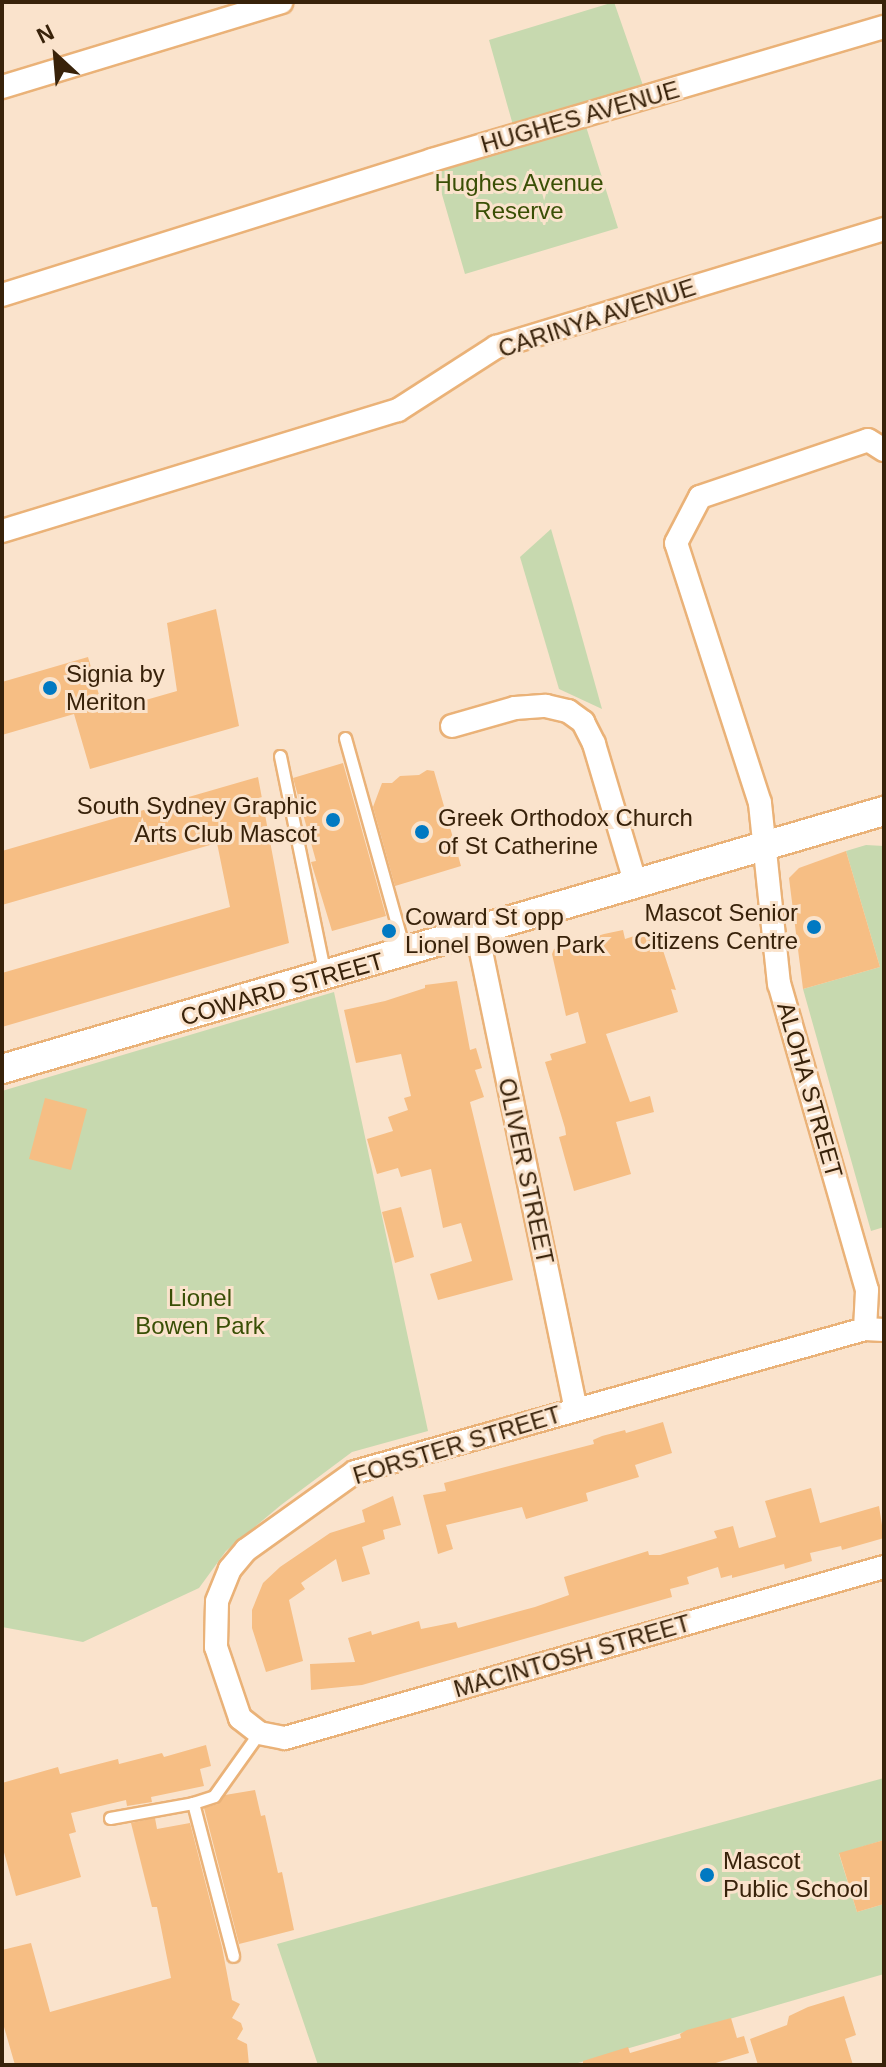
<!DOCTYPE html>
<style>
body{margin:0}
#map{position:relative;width:886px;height:2067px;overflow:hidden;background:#fae3cc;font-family:Arial,sans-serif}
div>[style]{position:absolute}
.green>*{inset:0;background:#c7d9af}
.building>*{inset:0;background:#f6be84}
.roads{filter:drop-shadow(2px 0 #eab278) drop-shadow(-2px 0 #eab278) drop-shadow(0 2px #eab278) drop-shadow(0 -2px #eab278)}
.service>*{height:11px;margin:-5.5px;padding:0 5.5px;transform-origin:5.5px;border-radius:5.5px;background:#fff}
.minor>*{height:22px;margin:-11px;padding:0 11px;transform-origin:11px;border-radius:11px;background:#fff}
.tertiary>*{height:28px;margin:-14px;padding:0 14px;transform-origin:14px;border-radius:14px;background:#fff}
.dots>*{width:22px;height:22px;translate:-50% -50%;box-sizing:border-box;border:4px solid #fae3cc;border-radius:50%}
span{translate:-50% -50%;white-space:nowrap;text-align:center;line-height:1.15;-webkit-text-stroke:6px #fae3cc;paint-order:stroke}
.street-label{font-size:24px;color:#38220a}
.park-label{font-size:24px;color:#394f05}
.poi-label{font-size:24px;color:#38220a}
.left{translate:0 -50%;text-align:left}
.right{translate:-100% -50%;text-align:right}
.frame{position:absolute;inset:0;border:4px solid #38220a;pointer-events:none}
.north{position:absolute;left:16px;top:16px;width:80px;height:80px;-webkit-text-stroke:6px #fae3cc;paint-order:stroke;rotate:334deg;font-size:22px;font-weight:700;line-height:32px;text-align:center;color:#38220a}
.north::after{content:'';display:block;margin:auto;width:28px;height:36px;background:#38220a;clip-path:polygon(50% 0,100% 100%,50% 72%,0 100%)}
</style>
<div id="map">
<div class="green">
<i style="clip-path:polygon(614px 2px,647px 97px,583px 117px,618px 228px,465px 274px,432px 160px,516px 136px,489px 40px)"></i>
<i style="clip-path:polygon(551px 529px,573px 605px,602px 709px,559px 689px,520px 557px)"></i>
<i style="clip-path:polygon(866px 845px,884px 846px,884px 1227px,871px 1231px,803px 989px,880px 967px,846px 851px)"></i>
<i style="clip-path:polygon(334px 992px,428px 1431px,352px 1452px,281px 1505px,226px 1551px,199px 1588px,83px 1642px,2px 1627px,2px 1091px)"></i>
<i style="clip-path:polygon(884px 1778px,884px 1840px,839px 1854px,857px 1912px,884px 1904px,884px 1974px,571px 2065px,318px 2065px,277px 1944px)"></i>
</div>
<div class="building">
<i style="clip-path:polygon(216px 609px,239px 726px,90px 769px,74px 714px,2px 735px,2px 682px,88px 657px,104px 712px,177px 691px,167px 623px)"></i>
<i style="clip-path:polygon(343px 763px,386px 916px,332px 931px,311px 862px,316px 861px,293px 778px)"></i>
<i style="clip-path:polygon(427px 770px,434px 771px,461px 866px,395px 886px,373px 807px,382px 783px,392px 783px,400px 776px,419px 775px)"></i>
<i style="clip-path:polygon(258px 777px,289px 943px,2px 1027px,2px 973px,230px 907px,217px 843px,2px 905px,2px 851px)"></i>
<i style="clip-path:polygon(846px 851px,880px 967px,803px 989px,789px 878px,799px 868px)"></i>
<i style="clip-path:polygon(656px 929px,676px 990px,671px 989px,678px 1012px,606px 1034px,630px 1102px,650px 1096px,654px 1112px,616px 1122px,631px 1174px,574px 1191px,559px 1137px,566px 1135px,565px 1128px,545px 1062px,552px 1060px,550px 1054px,586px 1043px,578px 1012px,566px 1016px,552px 954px,554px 949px,604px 934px,623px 930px,625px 939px)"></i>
<i style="clip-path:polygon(457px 981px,470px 1050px,476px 1048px,482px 1068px,475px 1070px,484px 1097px,470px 1102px,513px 1280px,438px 1300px,430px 1274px,472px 1261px,461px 1223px,443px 1228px,431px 1169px,401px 1177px,398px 1168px,377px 1174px,367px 1139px,393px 1131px,388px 1117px,408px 1110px,404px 1098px,411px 1096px,401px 1054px,356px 1063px,344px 1010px,385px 1001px,425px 988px,425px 985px)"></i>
<i style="clip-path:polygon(45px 1098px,87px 1109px,71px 1170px,29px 1159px)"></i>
<i style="clip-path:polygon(401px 1207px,414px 1257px,395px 1263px,382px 1212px)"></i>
<i style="clip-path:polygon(663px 1422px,672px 1453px,635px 1465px,639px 1477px,586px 1493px,588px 1501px,526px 1519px,522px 1507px,446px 1525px,453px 1549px,438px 1554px,423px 1495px,446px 1491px,444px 1483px,594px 1444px,593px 1440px,602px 1436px,625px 1430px,626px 1433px)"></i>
<i style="clip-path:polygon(811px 1488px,820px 1523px,879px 1506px,884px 1538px,842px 1550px,841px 1546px,810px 1553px,812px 1561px,785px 1569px,784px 1564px,732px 1578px,732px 1575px,721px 1578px,718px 1567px,687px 1577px,689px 1584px,670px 1589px,672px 1597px,362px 1685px,311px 1690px,310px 1664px,355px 1662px,348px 1638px,371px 1631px,372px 1635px,419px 1621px,421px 1629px,456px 1622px,458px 1628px,535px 1607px,569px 1595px,564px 1577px,648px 1551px,649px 1555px,660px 1555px,717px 1538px,714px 1531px,733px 1526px,739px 1548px,776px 1537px,765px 1501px)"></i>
<i style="clip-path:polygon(393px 1496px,401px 1525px,383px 1530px,385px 1539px,362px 1547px,370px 1574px,342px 1582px,336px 1559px,301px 1583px,305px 1589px,289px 1600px,303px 1661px,266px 1672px,252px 1628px,252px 1610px,263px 1583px,280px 1567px,330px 1533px,365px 1522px,362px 1510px)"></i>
<i style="clip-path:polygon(206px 1745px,211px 1766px,200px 1769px,204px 1786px,151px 1797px,152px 1802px,127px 1806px,126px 1800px,71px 1813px,76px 1832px,69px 1834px,81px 1877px,16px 1896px,2px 1845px,2px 1783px,58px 1767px,60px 1774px,118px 1759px,119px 1764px,162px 1753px,164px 1757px)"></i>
<i style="clip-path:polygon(255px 1790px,261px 1816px,265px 1815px,278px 1873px,282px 1872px,294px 1930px,239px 1944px,204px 1808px,218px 1804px,225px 1795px)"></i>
<i style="clip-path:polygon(155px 1818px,157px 1829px,190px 1823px,222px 1947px,232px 2000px,240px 2004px,232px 2018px,241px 2023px,243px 2029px,237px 2039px,247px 2044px,249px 2065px,15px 2065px,2px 2020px,2px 1950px,31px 1943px,50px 2012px,171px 1978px,157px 1907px,152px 1907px,131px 1823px)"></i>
<i style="clip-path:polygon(884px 1840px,884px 1904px,857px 1912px,839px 1853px)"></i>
<i style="clip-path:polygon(844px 1996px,856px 2035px,845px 2039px,853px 2065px,758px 2065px,750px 2039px,787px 2025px,789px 2016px,808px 2007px)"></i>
<i style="clip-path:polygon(731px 2018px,737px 2038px,744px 2036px,749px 2053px,709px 2065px,583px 2065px,583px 2061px,628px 2047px,630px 2053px,681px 2038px,680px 2034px,687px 2030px)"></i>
</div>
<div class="roads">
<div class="service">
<i style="left:345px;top:738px;width:219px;rotate:74.4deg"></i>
<i style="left:280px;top:756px;width:225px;rotate:78.4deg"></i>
<i style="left:193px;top:1803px;width:22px;rotate:-18deg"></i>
<i style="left:214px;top:1796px;width:77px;rotate:-54.5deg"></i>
<i style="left:110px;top:1818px;width:84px;rotate:-10.2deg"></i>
<i style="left:193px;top:1803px;width:158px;rotate:75.3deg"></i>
</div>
<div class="minor">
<i style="left:2px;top:87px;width:292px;rotate:-16.9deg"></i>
<i style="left:2px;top:295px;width:451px;rotate:-17.4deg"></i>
<i style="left:432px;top:160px;width:471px;rotate:-16.4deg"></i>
<i style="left:2px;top:531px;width:414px;rotate:-17deg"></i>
<i style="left:398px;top:410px;width:117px;rotate:-32.7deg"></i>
<i style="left:496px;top:347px;width:406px;rotate:-16.9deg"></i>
<i style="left:452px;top:726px;width:66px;rotate:-15.9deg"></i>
<i style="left:515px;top:708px;width:31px;rotate:-4deg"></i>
<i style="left:546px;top:706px;width:23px;rotate:13deg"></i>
<i style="left:568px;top:711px;width:19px;rotate:36deg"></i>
<i style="left:583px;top:722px;width:25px;rotate:63deg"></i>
<i style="left:594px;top:744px;width:147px;rotate:73.4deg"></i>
<i style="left:477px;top:932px;width:487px;rotate:78.3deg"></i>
<i style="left:865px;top:1329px;width:39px;rotate:-87deg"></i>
<i style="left:867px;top:1290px;width:318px;rotate:-106deg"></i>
<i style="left:779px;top:984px;width:182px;rotate:-96deg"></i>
<i style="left:760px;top:803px;width:273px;rotate:-107.9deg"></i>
<i style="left:676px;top:543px;width:52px;rotate:-62.4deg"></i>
<i style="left:700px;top:497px;width:177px;rotate:-18.7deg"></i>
<i style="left:868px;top:440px;width:19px;rotate:32deg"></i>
<i style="left:884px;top:1330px;width:19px;rotate:-177deg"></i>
<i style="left:865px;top:1329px;width:530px;rotate:164.34deg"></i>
<i style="left:355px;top:1472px;width:134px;rotate:144.4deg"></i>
<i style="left:246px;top:1550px;width:25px;rotate:130deg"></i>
<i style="left:230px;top:1569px;width:35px;rotate:112deg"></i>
<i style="left:217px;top:1602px;width:45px;rotate:91.3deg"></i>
<i style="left:216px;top:1647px;width:75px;rotate:71.3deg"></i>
<i style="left:240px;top:1718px;width:24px;rotate:38deg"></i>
<i style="left:259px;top:1733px;width:26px;rotate:11deg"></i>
<i style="left:285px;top:1738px;width:623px;rotate:-15.93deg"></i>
</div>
<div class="tertiary">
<i style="left:2px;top:1069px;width:919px;rotate:-16.31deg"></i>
</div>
</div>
<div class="dots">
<i style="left:50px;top:688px;background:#0179c2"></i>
<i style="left:333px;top:820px;background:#0179c2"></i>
<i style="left:422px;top:832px;background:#0179c2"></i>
<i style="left:814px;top:927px;background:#0179c2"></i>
<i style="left:389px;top:931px;background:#0179c2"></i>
<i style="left:707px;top:1875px;background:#0179c2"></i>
</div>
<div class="street-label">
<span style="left:580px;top:117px;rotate:-16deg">HUGHES AVENUE</span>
<span style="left:597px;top:318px;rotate:-18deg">CARINYA AVENUE</span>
<span style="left:282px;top:989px;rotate:-16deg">COWARD STREET</span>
<span style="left:810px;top:1090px;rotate:74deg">ALOHA STREET</span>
<span style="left:526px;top:1171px;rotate:78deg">OLIVER STREET</span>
<span style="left:457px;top:1445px;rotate:-17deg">FORSTER STREET</span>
<span style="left:572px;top:1656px;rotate:-16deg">MACINTOSH STREET</span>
</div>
<div class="park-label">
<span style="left:519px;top:197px">Hughes Avenue<br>Reserve</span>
<span style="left:200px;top:1312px">Lionel<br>Bowen Park</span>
</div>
<div class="poi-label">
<span class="left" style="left:66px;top:688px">Signia by<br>Meriton</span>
<span class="right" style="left:317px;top:820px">South Sydney Graphic<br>Arts Club Mascot</span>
<span class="left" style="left:438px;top:832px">Greek Orthodox Church<br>of St Catherine</span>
<span class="right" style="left:798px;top:927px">Mascot Senior<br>Citizens Centre</span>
<span class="left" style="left:405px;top:931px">Coward St opp<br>Lionel Bowen Park</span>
<span class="left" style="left:723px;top:1875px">Mascot<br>Public School</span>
</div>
<div class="frame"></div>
<div class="north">N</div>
</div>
